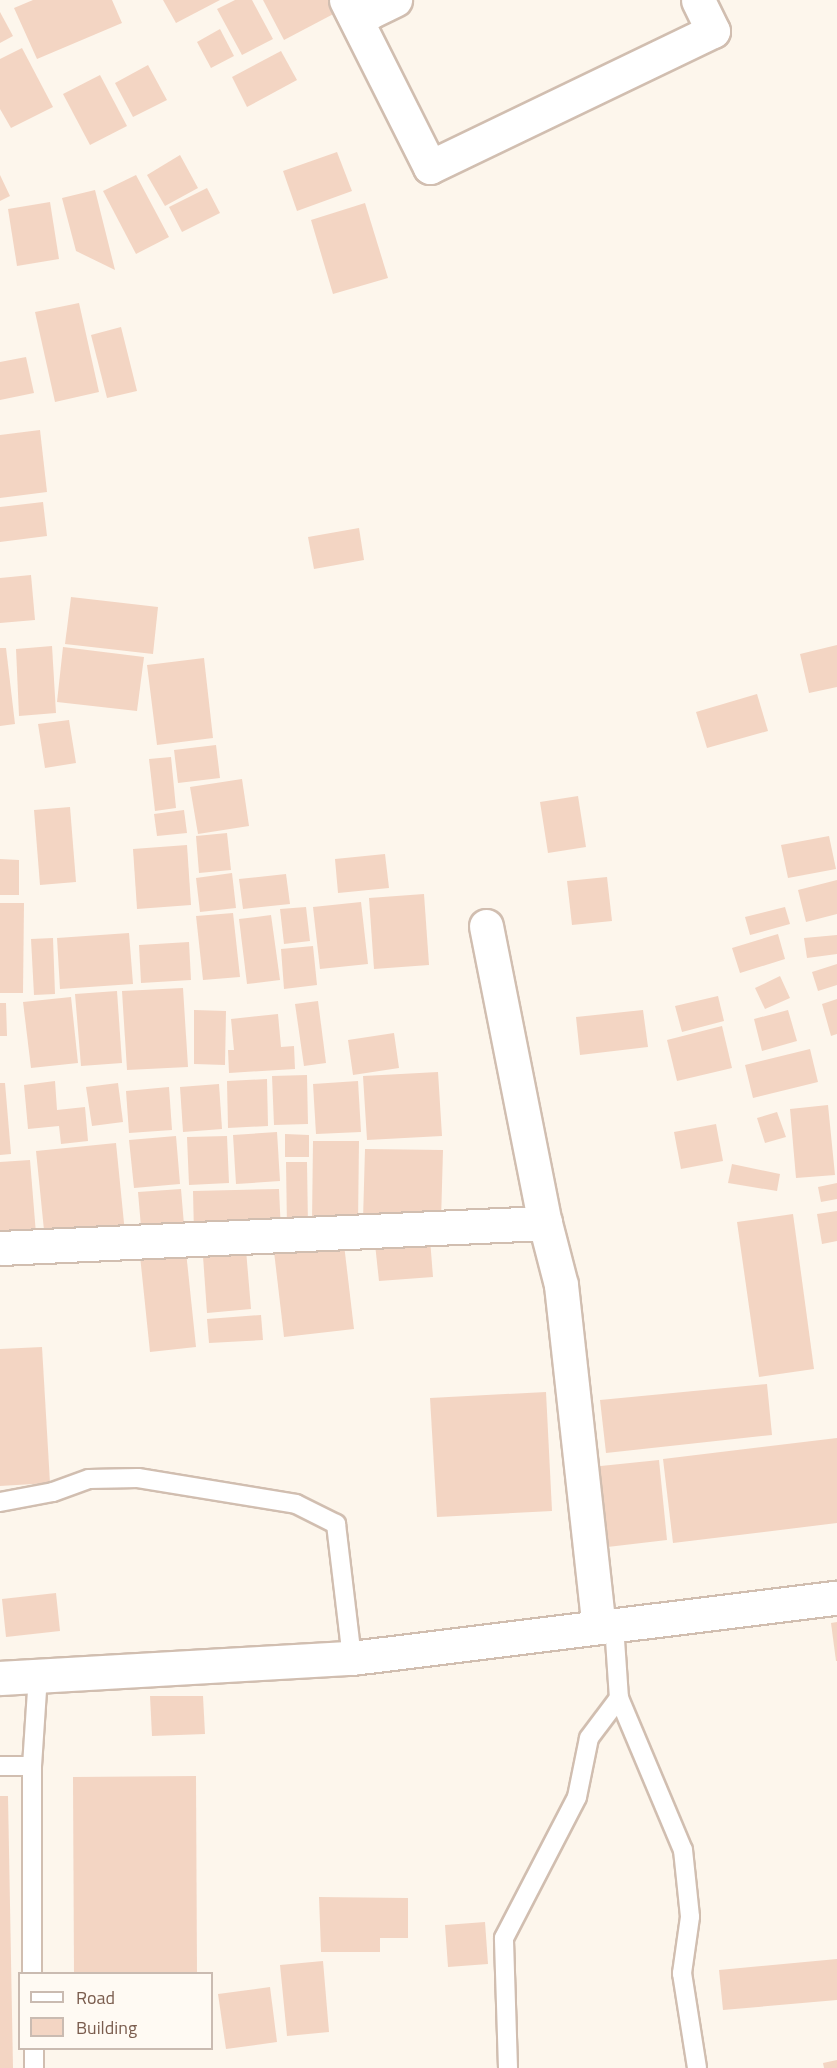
<!DOCTYPE html>
<style>
body{margin:0}
#map{position:relative;width:837px;height:2068px;overflow:hidden;background:#fdf6ec;font-family:"Titillium Web",sans-serif}
div>[style]{position:absolute}
.building>*{inset:0;background:#f3d5c3}
.roads{filter:drop-shadow(2px 0 #d1beb0) drop-shadow(-2px 0 #d1beb0) drop-shadow(0 2px #d1beb0) drop-shadow(0 -2px #d1beb0)}
.lane>*{height:18px;margin:-9px;padding:0 9px;transform-origin:9px;border-radius:9px;background:#fff}
.street>*{height:33px;margin:-16.5px;padding:0 16.5px;transform-origin:16.5px;border-radius:16.5px;background:#fff}
span{translate:-50% -50%;white-space:nowrap;text-align:center;line-height:1.15;-webkit-text-stroke:5px #fffaf3;paint-order:stroke}
.legend{position:absolute;left:18px;top:1972px;width:195px;height:78px;box-sizing:border-box;background:#fffaf3;border:2px solid #cabbb1;margin:0;padding:8px 10px;list-style:none;font-size:18px;color:#7a5c4d}
.legend li{display:flex;align-items:center;gap:12px;height:30px}
.legend b{width:30px;border:2px solid #cabbb1}
</style>
<div id="map">
<div class="building">
<i style="clip-path:polygon(33px 0,112px 0,122px 23px,37px 59px,14px 8px)"></i>
<i style="clip-path:polygon(163px 0,220px 0,176px 23px)"></i>
<i style="clip-path:polygon(235px 0,252px 0,273px 39px,242px 55px,217px 9px)"></i>
<i style="clip-path:polygon(263px 0,335px 0,341px 10px,284px 40px)"></i>
<i style="clip-path:polygon(0 12px,13px 36px,0 43px)"></i>
<i style="clip-path:polygon(220px 29px,234px 56px,211px 68px,197px 42px)"></i>
<i style="clip-path:polygon(22px 48px,53px 107px,11px 128px,0 109px,0 59px)"></i>
<i style="clip-path:polygon(281px 51px,297px 80px,247px 107px,232px 77px)"></i>
<i style="clip-path:polygon(148px 65px,167px 100px,133px 117px,115px 83px)"></i>
<i style="clip-path:polygon(100px 75px,127px 126px,90px 145px,63px 94px)"></i>
<i style="clip-path:polygon(337px 152px,352px 191px,297px 211px,283px 171px)"></i>
<i style="clip-path:polygon(180px 155px,198px 188px,165px 206px,147px 175px)"></i>
<i style="clip-path:polygon(0 175px,10px 196px,0 201px)"></i>
<i style="clip-path:polygon(136px 175px,169px 237px,136px 254px,103px 191px)"></i>
<i style="clip-path:polygon(207px 188px,220px 213px,182px 232px,169px 207px)"></i>
<i style="clip-path:polygon(95px 190px,115px 270px,76px 251px,62px 198px)"></i>
<i style="clip-path:polygon(50px 202px,59px 259px,17px 266px,8px 209px)"></i>
<i style="clip-path:polygon(365px 203px,388px 278px,333px 294px,311px 220px)"></i>
<i style="clip-path:polygon(79px 303px,99px 392px,55px 402px,35px 312px)"></i>
<i style="clip-path:polygon(121px 327px,137px 391px,107px 398px,91px 335px)"></i>
<i style="clip-path:polygon(26px 357px,34px 393px,0 400px,0 362px)"></i>
<i style="clip-path:polygon(40px 430px,47px 492px,0 498px,0 435px)"></i>
<i style="clip-path:polygon(43px 502px,47px 536px,0 542px,0 507px)"></i>
<i style="clip-path:polygon(359px 528px,364px 560px,314px 569px,308px 537px)"></i>
<i style="clip-path:polygon(31px 575px,35px 620px,0 623px,0 578px)"></i>
<i style="clip-path:polygon(71px 597px,158px 607px,153px 654px,65px 644px)"></i>
<i style="clip-path:polygon(837px 645px,837px 687px,809px 693px,800px 654px)"></i>
<i style="clip-path:polygon(52px 646px,56px 713px,19px 716px,16px 649px)"></i>
<i style="clip-path:polygon(63px 647px,144px 657px,137px 711px,57px 702px)"></i>
<i style="clip-path:polygon(0 648px,6px 648px,15px 724px,0 726px)"></i>
<i style="clip-path:polygon(204px 658px,213px 738px,157px 745px,147px 665px)"></i>
<i style="clip-path:polygon(757px 694px,768px 731px,707px 748px,696px 712px)"></i>
<i style="clip-path:polygon(69px 720px,76px 763px,45px 768px,38px 724px)"></i>
<i style="clip-path:polygon(216px 745px,220px 778px,178px 783px,174px 750px)"></i>
<i style="clip-path:polygon(171px 757px,176px 808px,155px 811px,149px 759px)"></i>
<i style="clip-path:polygon(242px 779px,249px 826px,198px 834px,190px 787px)"></i>
<i style="clip-path:polygon(578px 796px,586px 847px,548px 853px,540px 802px)"></i>
<i style="clip-path:polygon(70px 807px,76px 882px,40px 885px,34px 810px)"></i>
<i style="clip-path:polygon(184px 810px,187px 833px,157px 836px,154px 814px)"></i>
<i style="clip-path:polygon(227px 833px,231px 870px,199px 873px,196px 836px)"></i>
<i style="clip-path:polygon(829px 836px,836px 869px,788px 878px,781px 845px)"></i>
<i style="clip-path:polygon(187px 845px,191px 905px,137px 909px,133px 849px)"></i>
<i style="clip-path:polygon(385px 854px,389px 888px,338px 893px,335px 859px)"></i>
<i style="clip-path:polygon(0 859px,19px 860px,19px 895px,0 895px)"></i>
<i style="clip-path:polygon(232px 873px,236px 908px,200px 912px,196px 878px)"></i>
<i style="clip-path:polygon(286px 874px,290px 904px,243px 909px,239px 879px)"></i>
<i style="clip-path:polygon(607px 877px,612px 921px,572px 925px,567px 881px)"></i>
<i style="clip-path:polygon(837px 880px,837px 914px,806px 922px,798px 890px)"></i>
<i style="clip-path:polygon(424px 894px,429px 965px,374px 969px,369px 898px)"></i>
<i style="clip-path:polygon(361px 902px,368px 964px,320px 969px,313px 907px)"></i>
<i style="clip-path:polygon(0 903px,24px 903px,23px 993px,0 993px)"></i>
<i style="clip-path:polygon(306px 907px,310px 941px,284px 944px,280px 909px)"></i>
<i style="clip-path:polygon(785px 907px,790px 924px,750px 935px,745px 917px)"></i>
<i style="clip-path:polygon(233px 913px,240px 977px,203px 980px,196px 916px)"></i>
<i style="clip-path:polygon(271px 915px,280px 980px,247px 984px,239px 919px)"></i>
<i style="clip-path:polygon(129px 933px,133px 984px,60px 989px,57px 938px)"></i>
<i style="clip-path:polygon(778px 934px,785px 959px,740px 973px,732px 948px)"></i>
<i style="clip-path:polygon(837px 935px,837px 954px,807px 958px,804px 938px)"></i>
<i style="clip-path:polygon(53px 938px,55px 994px,34px 995px,31px 939px)"></i>
<i style="clip-path:polygon(189px 942px,191px 980px,141px 983px,139px 945px)"></i>
<i style="clip-path:polygon(313px 946px,317px 985px,284px 989px,281px 949px)"></i>
<i style="clip-path:polygon(837px 964px,837px 985px,818px 991px,812px 972px)"></i>
<i style="clip-path:polygon(780px 976px,790px 998px,765px 1009px,755px 988px)"></i>
<i style="clip-path:polygon(183px 988px,188px 1067px,127px 1070px,122px 991px)"></i>
<i style="clip-path:polygon(117px 991px,122px 1063px,81px 1066px,75px 994px)"></i>
<i style="clip-path:polygon(718px 996px,724px 1021px,682px 1032px,675px 1006px)"></i>
<i style="clip-path:polygon(71px 997px,78px 1063px,31px 1068px,23px 1002px)"></i>
<i style="clip-path:polygon(837px 999px,837px 1034px,831px 1036px,822px 1004px)"></i>
<i style="clip-path:polygon(318px 1001px,326px 1063px,304px 1066px,295px 1004px)"></i>
<i style="clip-path:polygon(0 1003px,6px 1003px,7px 1036px,0 1036px)"></i>
<i style="clip-path:polygon(194px 1010px,226px 1011px,225px 1065px,194px 1064px)"></i>
<i style="clip-path:polygon(643px 1010px,648px 1047px,580px 1055px,576px 1017px)"></i>
<i style="clip-path:polygon(788px 1010px,797px 1041px,762px 1051px,754px 1019px)"></i>
<i style="clip-path:polygon(278px 1014px,281px 1047px,294px 1046px,295px 1069px,229px 1073px,228px 1050px,234px 1050px,231px 1019px)"></i>
<i style="clip-path:polygon(722px 1026px,732px 1068px,677px 1081px,667px 1040px)"></i>
<i style="clip-path:polygon(394px 1033px,399px 1068px,353px 1075px,348px 1040px)"></i>
<i style="clip-path:polygon(810px 1049px,818px 1082px,753px 1098px,745px 1065px)"></i>
<i style="clip-path:polygon(438px 1072px,442px 1136px,367px 1140px,363px 1076px)"></i>
<i style="clip-path:polygon(307px 1075px,308px 1124px,274px 1125px,272px 1076px)"></i>
<i style="clip-path:polygon(267px 1079px,268px 1126px,228px 1128px,227px 1081px)"></i>
<i style="clip-path:polygon(55px 1081px,57px 1110px,85px 1107px,88px 1141px,61px 1144px,59px 1126px,28px 1129px,24px 1085px)"></i>
<i style="clip-path:polygon(358px 1081px,361px 1132px,316px 1134px,313px 1084px)"></i>
<i style="clip-path:polygon(0 1083px,5px 1083px,11px 1154px,0 1155px)"></i>
<i style="clip-path:polygon(118px 1083px,123px 1122px,92px 1126px,86px 1087px)"></i>
<i style="clip-path:polygon(219px 1084px,222px 1129px,183px 1132px,180px 1087px)"></i>
<i style="clip-path:polygon(169px 1087px,172px 1130px,129px 1133px,126px 1091px)"></i>
<i style="clip-path:polygon(828px 1105px,835px 1175px,796px 1178px,790px 1109px)"></i>
<i style="clip-path:polygon(777px 1112px,786px 1137px,765px 1143px,757px 1118px)"></i>
<i style="clip-path:polygon(716px 1124px,723px 1161px,681px 1169px,674px 1132px)"></i>
<i style="clip-path:polygon(277px 1132px,280px 1181px,236px 1184px,233px 1135px)"></i>
<i style="clip-path:polygon(285px 1134px,309px 1135px,309px 1157px,285px 1157px)"></i>
<i style="clip-path:polygon(176px 1136px,180px 1184px,134px 1188px,129px 1140px)"></i>
<i style="clip-path:polygon(227px 1136px,229px 1183px,189px 1185px,187px 1137px)"></i>
<i style="clip-path:polygon(313px 1141px,359px 1141px,358px 1223px,312px 1222px)"></i>
<i style="clip-path:polygon(116px 1143px,125px 1233px,45px 1240px,36px 1151px)"></i>
<i style="clip-path:polygon(365px 1149px,443px 1150px,441px 1221px,363px 1220px)"></i>
<i style="clip-path:polygon(30px 1160px,36px 1234px,0 1237px,0 1162px)"></i>
<i style="clip-path:polygon(286px 1162px,307px 1162px,308px 1227px,287px 1228px)"></i>
<i style="clip-path:polygon(732px 1164px,780px 1174px,777px 1191px,728px 1183px)"></i>
<i style="clip-path:polygon(837px 1183px,837px 1199px,821px 1202px,818px 1187px)"></i>
<i style="clip-path:polygon(181px 1189px,184px 1225px,141px 1227px,138px 1192px)"></i>
<i style="clip-path:polygon(279px 1189px,281px 1232px,194px 1234px,193px 1191px)"></i>
<i style="clip-path:polygon(837px 1211px,837px 1241px,822px 1244px,817px 1214px)"></i>
<i style="clip-path:polygon(793px 1214px,814px 1369px,759px 1377px,737px 1222px)"></i>
<i style="clip-path:polygon(343px 1236px,354px 1329px,284px 1337px,273px 1243px)"></i>
<i style="clip-path:polygon(245px 1238px,251px 1309px,207px 1313px,202px 1242px)"></i>
<i style="clip-path:polygon(430px 1239px,433px 1277px,379px 1281px,375px 1244px)"></i>
<i style="clip-path:polygon(185px 1242px,196px 1347px,150px 1352px,139px 1246px)"></i>
<i style="clip-path:polygon(261px 1315px,263px 1340px,209px 1343px,207px 1319px)"></i>
<i style="clip-path:polygon(42px 1347px,50px 1483px,0 1486px,0 1349px)"></i>
<i style="clip-path:polygon(767px 1384px,772px 1435px,606px 1453px,600px 1400px)"></i>
<i style="clip-path:polygon(546px 1392px,552px 1511px,437px 1517px,430px 1398px)"></i>
<i style="clip-path:polygon(837px 1438px,837px 1523px,673px 1543px,663px 1459px)"></i>
<i style="clip-path:polygon(659px 1460px,667px 1540px,599px 1548px,591px 1467px)"></i>
<i style="clip-path:polygon(56px 1593px,60px 1631px,6px 1637px,2px 1599px)"></i>
<i style="clip-path:polygon(837px 1622px,837px 1661px,836px 1661px,831px 1623px)"></i>
<i style="clip-path:polygon(150px 1696px,203px 1696px,205px 1734px,152px 1736px)"></i>
<i style="clip-path:polygon(196px 1776px,197px 1974px,74px 1974px,73px 1777px)"></i>
<i style="clip-path:polygon(0 1796px,8px 1796px,13px 2068px,0 2068px)"></i>
<i style="clip-path:polygon(319px 1897px,408px 1898px,408px 1938px,380px 1938px,380px 1952px,321px 1952px)"></i>
<i style="clip-path:polygon(485px 1922px,488px 1964px,448px 1967px,445px 1925px)"></i>
<i style="clip-path:polygon(837px 1959px,837px 2000px,723px 2010px,719px 1970px)"></i>
<i style="clip-path:polygon(323px 1961px,329px 2032px,287px 2036px,280px 1965px)"></i>
<i style="clip-path:polygon(270px 1987px,277px 2042px,226px 2049px,218px 1994px)"></i>
<i style="clip-path:polygon(837px 2060px,837px 2068px,824px 2068px,823px 2063px)"></i>
</div>
<div class="roads">
<div class="lane">
<i style="left:0;top:1502px;width:54px;rotate:-10.7deg"></i>
<i style="left:53px;top:1492px;width:38px;rotate:-20deg"></i>
<i style="left:89px;top:1479px;width:49px;rotate:-1.2deg"></i>
<i style="left:138px;top:1478px;width:160px;rotate:9.3deg"></i>
<i style="left:296px;top:1504px;width:45px;rotate:26.6deg"></i>
<i style="left:336px;top:1524px;width:135px;rotate:83.2deg"></i>
<i style="left:614px;top:1625px;width:73px;rotate:86.1deg"></i>
<i style="left:619px;top:1698px;width:165px;rotate:67.2deg"></i>
<i style="left:683px;top:1850px;width:67px;rotate:84deg"></i>
<i style="left:690px;top:1917px;width:57px;rotate:98.1deg"></i>
<i style="left:682px;top:1973px;width:96px;rotate:81deg"></i>
<i style="left:0;top:1766px;width:32px"></i>
<i style="left:32px;top:1974px;width:208px;rotate:-90deg"></i>
<i style="left:32px;top:1766px;width:90px;rotate:-86.2deg"></i>
<i style="left:34px;top:2048px;width:20px;rotate:90deg"></i>
<i style="left:508px;top:2068px;width:130px;rotate:-91.8deg"></i>
<i style="left:504px;top:1938px;width:159px;rotate:-62.6deg"></i>
<i style="left:577px;top:1797px;width:60px;rotate:-78.5deg"></i>
<i style="left:589px;top:1738px;width:50px;rotate:-53.1deg"></i>
</div>
<div class="street">
<i style="left:346px;top:0;width:187px;rotate:63.3deg"></i>
<i style="left:430px;top:167px;width:314px;rotate:-25.7deg"></i>
<i style="left:713px;top:31px;width:34px;rotate:-116deg"></i>
<i style="left:352px;top:11px;width:18px;rotate:3deg"></i>
<i style="left:370px;top:12px;width:28px;rotate:-26deg"></i>
<i style="left:486px;top:926px;width:303px;rotate:78.8deg"></i>
<i style="left:545px;top:1223px;width:64px;rotate:75.5deg"></i>
<i style="left:561px;top:1285px;width:344px;rotate:83.7deg"></i>
<i style="left:0;top:1248px;width:546px;rotate:-2.63deg"></i>
<i style="left:0;top:1678px;width:353px;rotate:-3.3deg"></i>
<i style="left:352px;top:1658px;width:489px;rotate:-7.1deg"></i>
</div>
</div>
<ul class="legend">
<li><b style="height:8px;background:#fff"></b>Road</li>
<li><b style="height:16px;background:#f3d5c3"></b>Building</li>
</ul>
</div>
